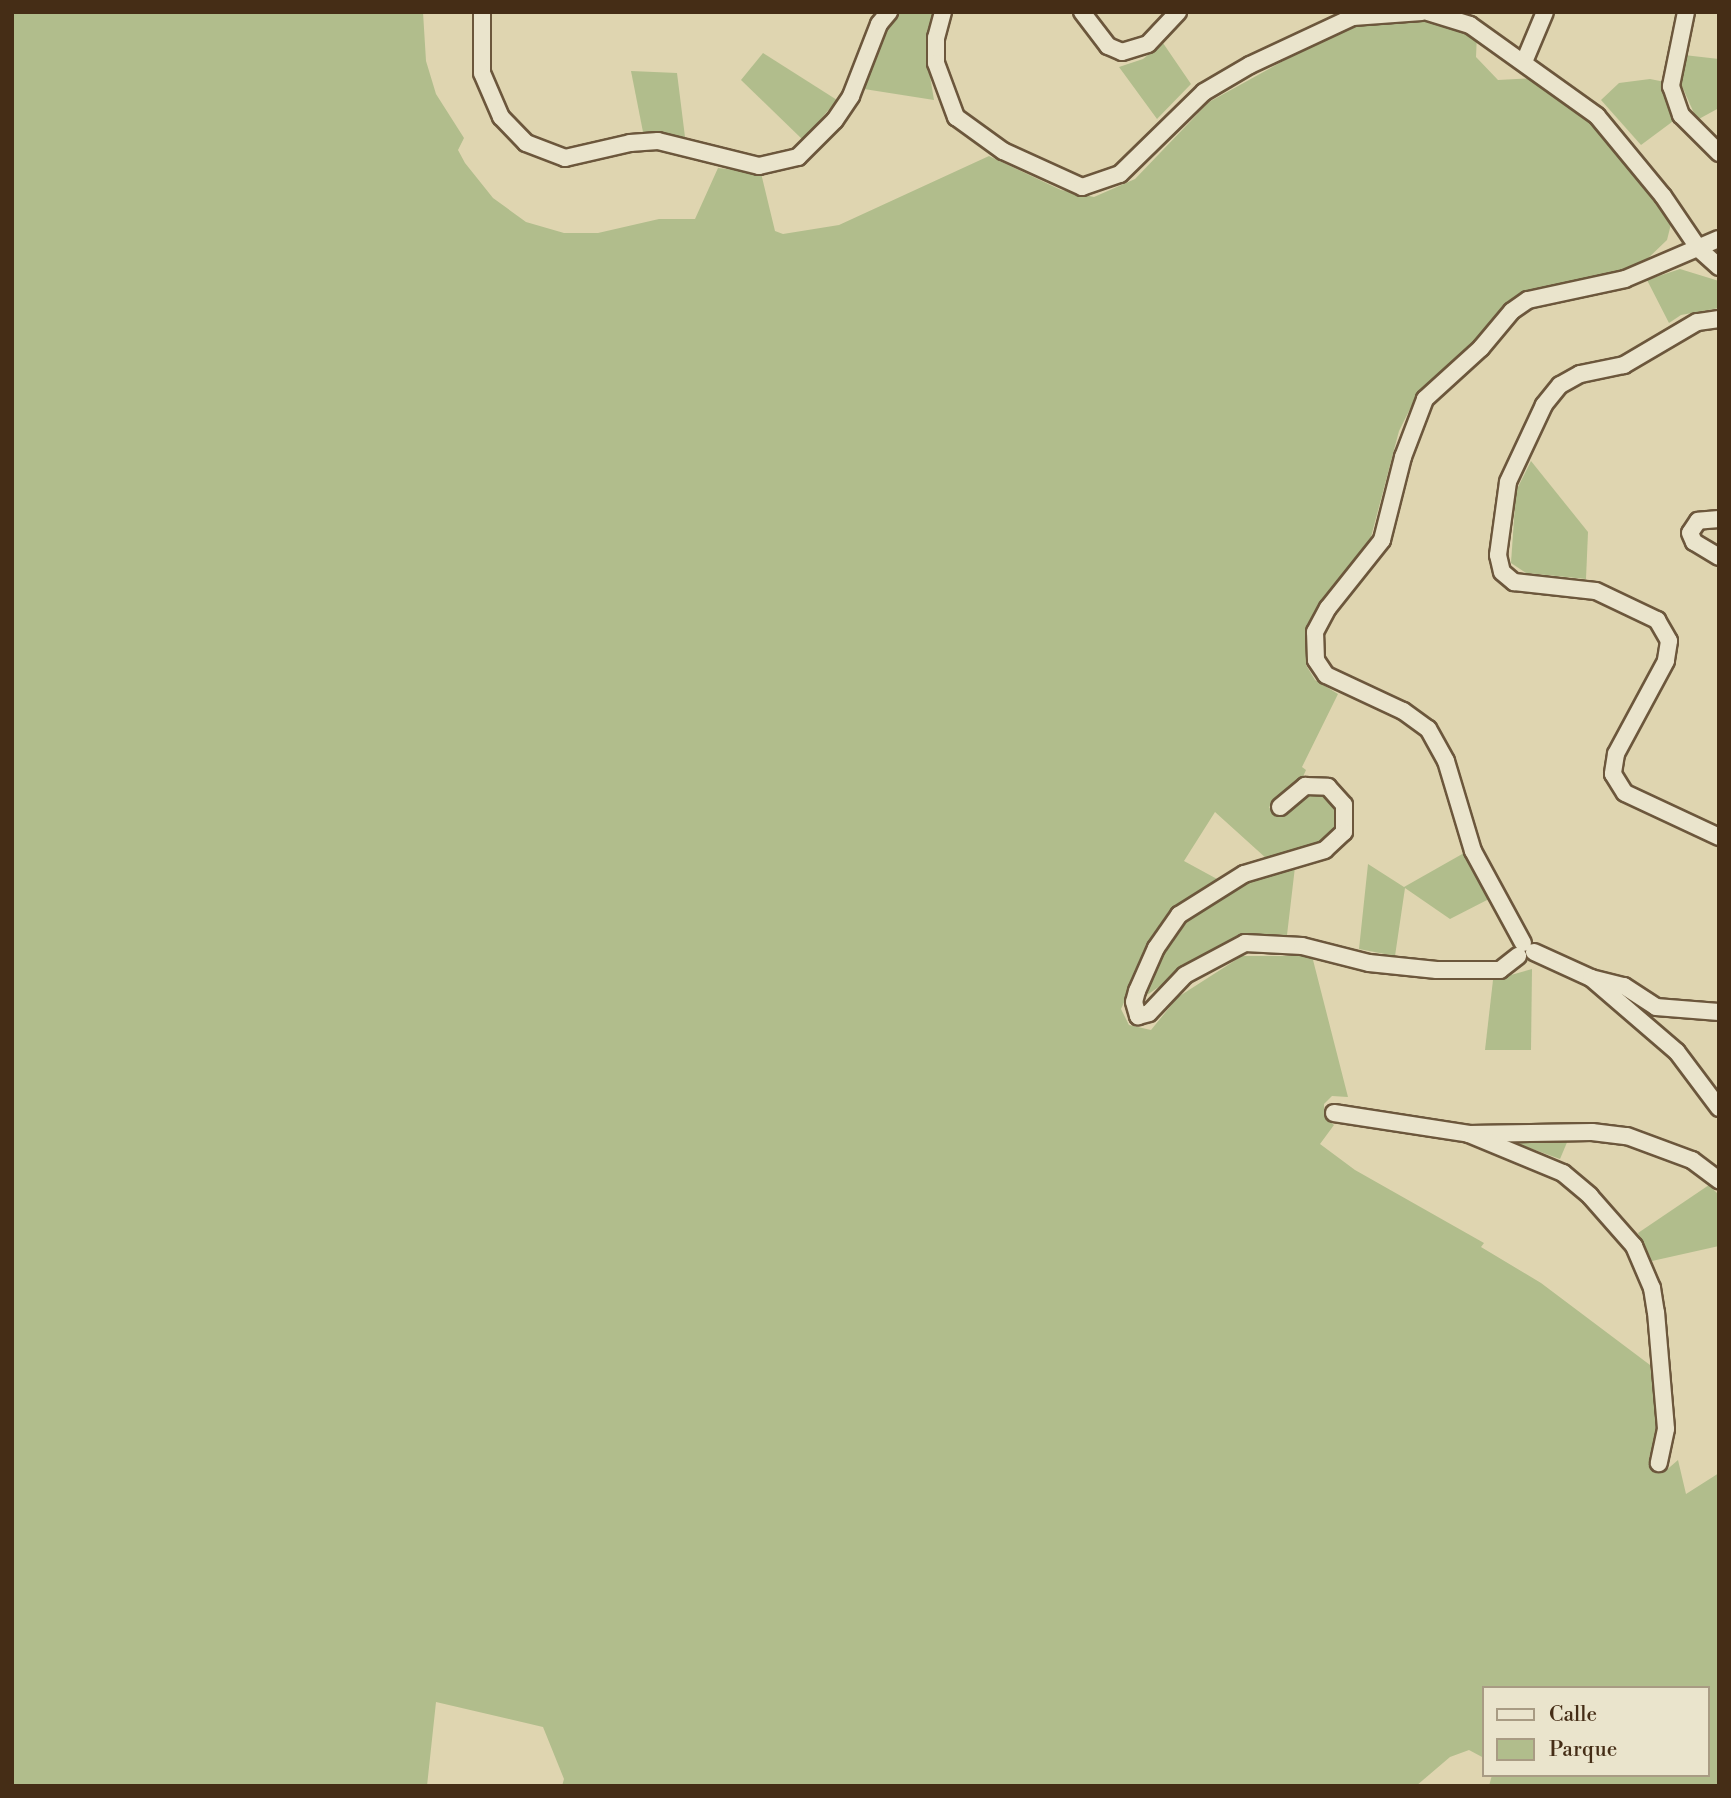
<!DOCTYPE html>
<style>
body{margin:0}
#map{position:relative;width:1731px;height:1798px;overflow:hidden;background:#dfd5b0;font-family:"Libre Bodoni",serif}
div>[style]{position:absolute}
.green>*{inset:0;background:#b1bd8c}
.roads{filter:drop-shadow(2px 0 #6c573c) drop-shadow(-2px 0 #6c573c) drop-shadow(0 2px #6c573c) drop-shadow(0 -2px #6c573c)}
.street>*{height:16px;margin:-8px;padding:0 8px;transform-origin:8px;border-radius:8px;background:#eae4cc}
span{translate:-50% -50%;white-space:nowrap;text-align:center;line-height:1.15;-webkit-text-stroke:5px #eae4cc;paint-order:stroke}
.frame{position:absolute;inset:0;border:14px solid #452d16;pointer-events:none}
.legend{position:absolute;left:1482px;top:1686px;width:228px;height:91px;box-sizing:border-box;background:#eae4cc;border:2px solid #a89b83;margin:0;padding:9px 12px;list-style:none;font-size:21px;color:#452d16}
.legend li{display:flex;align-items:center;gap:14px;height:35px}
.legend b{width:35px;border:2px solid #a89b83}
</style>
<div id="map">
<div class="green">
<i style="clip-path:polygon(12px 12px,423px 12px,426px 61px,436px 94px,464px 138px,458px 150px,465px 163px,493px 198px,526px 222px,564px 233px,598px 233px,659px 219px,695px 219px,718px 168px,761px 173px,775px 231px,783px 234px,839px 225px,989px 156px,1061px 190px,1094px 197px,1135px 179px,1209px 102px,1332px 34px,1365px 24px,1430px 21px,1477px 34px,1476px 57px,1498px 80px,1538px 78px,1588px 116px,1663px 209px,1671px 224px,1667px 240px,1642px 264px,1621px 272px,1521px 293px,1505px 303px,1470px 347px,1419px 391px,1399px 431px,1371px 537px,1360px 559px,1307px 627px,1306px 665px,1315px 680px,1338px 694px,1302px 767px,1306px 770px,1301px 781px,1269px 807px,1275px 816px,1282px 817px,1302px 798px,1320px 794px,1336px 810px,1335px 829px,1318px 843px,1267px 859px,1215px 812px,1184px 861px,1217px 879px,1187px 898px,1157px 929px,1121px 1009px,1129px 1025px,1151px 1030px,1178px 997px,1242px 956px,1312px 956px,1348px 1097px,1332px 1096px,1324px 1104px,1324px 1117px,1334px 1125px,1320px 1144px,1355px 1170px,1484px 1243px,1481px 1247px,1541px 1283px,1650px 1365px,1659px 1438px,1649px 1457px,1651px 1470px,1663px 1473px,1678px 1460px,1686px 1494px,1719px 1473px,1719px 1786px,1489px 1786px,1492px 1775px,1708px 1775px,1708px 1688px,1484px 1688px,1484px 1758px,1469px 1750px,1450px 1757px,1416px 1786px,562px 1786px,564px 1779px,543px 1727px,436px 1702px,427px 1786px,12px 1786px)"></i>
<i style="clip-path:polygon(901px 12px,933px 12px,926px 52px,934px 100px,864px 89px,888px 28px)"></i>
<i style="clip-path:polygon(1163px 43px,1191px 84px,1157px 119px,1119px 67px,1143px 59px)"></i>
<i style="clip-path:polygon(763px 53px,837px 100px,803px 140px,741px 80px)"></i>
<i style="clip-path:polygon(1684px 55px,1719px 59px,1719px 108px,1697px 120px,1681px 84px)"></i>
<i style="clip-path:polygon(631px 71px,677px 73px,685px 137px,643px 132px)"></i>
<i style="clip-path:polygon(1650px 79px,1665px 82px,1676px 119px,1641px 145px,1601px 100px,1619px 83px)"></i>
<i style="clip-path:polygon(1680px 269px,1719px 281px,1719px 308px,1681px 315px,1669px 323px,1647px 280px)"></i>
<i style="clip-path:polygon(1531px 461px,1588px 532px,1586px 579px,1526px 573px,1511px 563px,1516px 491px)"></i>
<i style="clip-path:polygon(1464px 853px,1489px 899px,1450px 919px,1405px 888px,1395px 956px,1359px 949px,1368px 864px,1404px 887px)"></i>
<i style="clip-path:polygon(1295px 867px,1287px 935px,1262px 934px,1223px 943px,1147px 995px,1160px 958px,1193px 914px,1246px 883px)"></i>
<i style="clip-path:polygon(1532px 969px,1531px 1050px,1485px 1050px,1493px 980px)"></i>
<i style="clip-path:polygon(1505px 1139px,1568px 1140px,1560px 1159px)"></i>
<i style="clip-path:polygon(1709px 1185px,1719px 1195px,1719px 1246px,1652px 1261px,1638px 1233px)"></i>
</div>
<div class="roads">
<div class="street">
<i style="left:482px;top:12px;width:61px;rotate:90deg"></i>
<i style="left:482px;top:73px;width:48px;rotate:66.6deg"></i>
<i style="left:501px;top:117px;width:36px;rotate:46deg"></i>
<i style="left:526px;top:143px;width:42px;rotate:21deg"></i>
<i style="left:565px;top:158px;width:67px;rotate:-13deg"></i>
<i style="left:630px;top:143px;width:28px;rotate:-4deg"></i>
<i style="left:658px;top:141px;width:104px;rotate:13.9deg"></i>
<i style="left:759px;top:166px;width:40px;rotate:-13deg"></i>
<i style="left:798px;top:157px;width:52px;rotate:-45deg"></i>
<i style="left:835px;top:120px;width:29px;rotate:-56deg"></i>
<i style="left:851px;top:96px;width:77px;rotate:-68.7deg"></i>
<i style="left:879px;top:24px;width:16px;rotate:-50deg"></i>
<i style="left:943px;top:12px;width:27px;rotate:105deg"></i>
<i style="left:936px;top:38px;width:25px;rotate:90deg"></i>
<i style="left:936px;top:63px;width:58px;rotate:69.7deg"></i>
<i style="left:956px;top:117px;width:58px;rotate:35.9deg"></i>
<i style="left:1003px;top:151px;width:87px;rotate:24.5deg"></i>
<i style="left:1082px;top:187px;width:40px;rotate:-18.9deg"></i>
<i style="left:1120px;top:174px;width:117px;rotate:-44.3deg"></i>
<i style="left:1204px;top:92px;width:53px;rotate:-30.4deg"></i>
<i style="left:1250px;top:65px;width:114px;rotate:-25deg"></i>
<i style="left:1353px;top:17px;width:69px;rotate:-4.1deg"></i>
<i style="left:1082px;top:12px;width:43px;rotate:52.6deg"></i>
<i style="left:1108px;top:46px;width:15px;rotate:23deg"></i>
<i style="left:1122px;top:52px;width:27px;rotate:-17deg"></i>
<i style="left:1148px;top:44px;width:44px;rotate:-46.8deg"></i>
<i style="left:1428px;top:12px;width:44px;rotate:17.2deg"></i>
<i style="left:1470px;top:25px;width:156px;rotate:35.6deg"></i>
<i style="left:1597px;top:116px;width:104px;rotate:50.5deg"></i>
<i style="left:1663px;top:196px;width:64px;rotate:55.8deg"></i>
<i style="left:1699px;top:249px;width:27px;rotate:42deg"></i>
<i style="left:1686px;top:12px;width:76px;rotate:101.5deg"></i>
<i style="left:1671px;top:86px;width:31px;rotate:71deg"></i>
<i style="left:1681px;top:115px;width:54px;rotate:45deg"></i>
<i style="left:1524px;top:62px;width:54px;rotate:-67.2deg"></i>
<i style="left:1719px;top:319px;width:22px;rotate:172deg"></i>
<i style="left:1697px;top:322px;width:85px;rotate:149.5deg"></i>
<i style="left:1624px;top:365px;width:45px;rotate:168.4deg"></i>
<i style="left:1580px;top:374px;width:23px;rotate:151deg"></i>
<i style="left:1560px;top:385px;width:26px;rotate:129deg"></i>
<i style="left:1544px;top:405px;width:85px;rotate:115.1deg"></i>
<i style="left:1508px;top:482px;width:74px;rotate:97.8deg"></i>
<i style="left:1498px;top:555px;width:17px;rotate:77deg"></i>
<i style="left:1502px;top:572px;width:16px;rotate:40deg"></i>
<i style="left:1514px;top:582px;width:82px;rotate:6.3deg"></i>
<i style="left:1596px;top:591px;width:68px;rotate:25.4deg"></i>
<i style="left:1657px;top:620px;width:24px;rotate:60deg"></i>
<i style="left:1669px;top:641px;width:20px;rotate:99deg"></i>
<i style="left:1666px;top:661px;width:106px;rotate:118.3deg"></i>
<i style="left:1616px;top:754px;width:20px;rotate:99deg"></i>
<i style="left:1613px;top:774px;width:22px;rotate:58deg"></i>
<i style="left:1625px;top:793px;width:104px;rotate:25.1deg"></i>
<i style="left:1719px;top:519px;width:21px;rotate:175deg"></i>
<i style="left:1698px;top:521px;width:14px;rotate:124deg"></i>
<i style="left:1690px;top:533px;width:10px;rotate:66deg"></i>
<i style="left:1694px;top:542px;width:29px;rotate:31deg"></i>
<i style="left:1280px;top:807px;width:33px;rotate:-40deg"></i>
<i style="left:1305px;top:786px;width:23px;rotate:2deg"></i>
<i style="left:1328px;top:787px;width:24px;rotate:48deg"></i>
<i style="left:1344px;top:805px;width:27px;rotate:90deg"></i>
<i style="left:1344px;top:832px;width:26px;rotate:137deg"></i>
<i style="left:1325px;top:850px;width:84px;rotate:163.5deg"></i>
<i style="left:1244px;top:874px;width:77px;rotate:147.8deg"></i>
<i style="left:1179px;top:915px;width:40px;rotate:124.9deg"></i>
<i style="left:1156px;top:948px;width:47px;rotate:113.8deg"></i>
<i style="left:1137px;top:991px;width:11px;rotate:105deg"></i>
<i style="left:1134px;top:1002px;width:15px;rotate:74deg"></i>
<i style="left:1138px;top:1016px;width:11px;rotate:-15deg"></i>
<i style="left:1149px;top:1013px;width:52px;rotate:-46.5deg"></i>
<i style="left:1185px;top:975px;width:68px;rotate:-28.1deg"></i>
<i style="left:1245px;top:943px;width:57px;rotate:3deg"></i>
<i style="left:1302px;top:946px;width:69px;rotate:14.2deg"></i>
<i style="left:1369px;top:963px;width:68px;rotate:5.9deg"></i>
<i style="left:1437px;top:970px;width:63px"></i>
<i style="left:1500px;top:970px;width:23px;rotate:-38deg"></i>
<i style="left:1523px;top:943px;width:105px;rotate:-118.5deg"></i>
<i style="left:1473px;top:851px;width:94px;rotate:-106.7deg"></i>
<i style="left:1446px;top:761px;width:37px;rotate:-119deg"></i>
<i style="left:1428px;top:729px;width:31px;rotate:-144deg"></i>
<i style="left:1403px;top:711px;width:85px;rotate:-154.9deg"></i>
<i style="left:1326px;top:675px;width:18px;rotate:-124deg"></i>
<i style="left:1316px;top:660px;width:28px;rotate:-92deg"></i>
<i style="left:1315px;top:632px;width:27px;rotate:-62deg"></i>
<i style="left:1328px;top:608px;width:87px;rotate:-51.5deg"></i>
<i style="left:1382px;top:540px;width:86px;rotate:-75.8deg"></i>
<i style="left:1403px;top:457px;width:62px;rotate:-69.2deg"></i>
<i style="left:1425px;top:399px;width:76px;rotate:-42.3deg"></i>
<i style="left:1481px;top:348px;width:48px;rotate:-50deg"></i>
<i style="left:1512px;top:311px;width:19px;rotate:-35deg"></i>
<i style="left:1528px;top:300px;width:99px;rotate:-12.2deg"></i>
<i style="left:1625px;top:279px;width:102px;rotate:-23.1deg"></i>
<i style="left:1534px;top:952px;width:63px;rotate:24.5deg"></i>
<i style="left:1591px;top:978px;width:34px;rotate:14deg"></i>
<i style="left:1624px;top:986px;width:38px;rotate:33deg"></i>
<i style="left:1656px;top:1007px;width:63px;rotate:4.5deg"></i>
<i style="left:1591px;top:978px;width:113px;rotate:40.7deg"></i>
<i style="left:1677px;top:1052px;width:70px;rotate:53.1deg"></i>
<i style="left:1334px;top:1113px;width:137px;rotate:8.8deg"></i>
<i style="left:1469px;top:1134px;width:123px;rotate:-0.9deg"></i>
<i style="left:1592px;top:1132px;width:35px;rotate:7deg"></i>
<i style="left:1627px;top:1136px;width:69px;rotate:20.3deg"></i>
<i style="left:1692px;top:1160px;width:34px;rotate:37deg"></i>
<i style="left:1469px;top:1134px;width:102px;rotate:22.5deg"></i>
<i style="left:1563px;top:1173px;width:35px;rotate:40deg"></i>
<i style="left:1590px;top:1196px;width:67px;rotate:48.7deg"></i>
<i style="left:1634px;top:1246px;width:46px;rotate:66.8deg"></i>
<i style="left:1652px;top:1288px;width:24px;rotate:81deg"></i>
<i style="left:1656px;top:1312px;width:117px;rotate:85.1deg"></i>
<i style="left:1666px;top:1429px;width:35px;rotate:102deg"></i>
</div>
</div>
<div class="frame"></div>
<ul class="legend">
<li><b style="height:9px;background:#eae4cc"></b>Calle</li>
<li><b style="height:19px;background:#b1bd8c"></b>Parque</li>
</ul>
</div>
